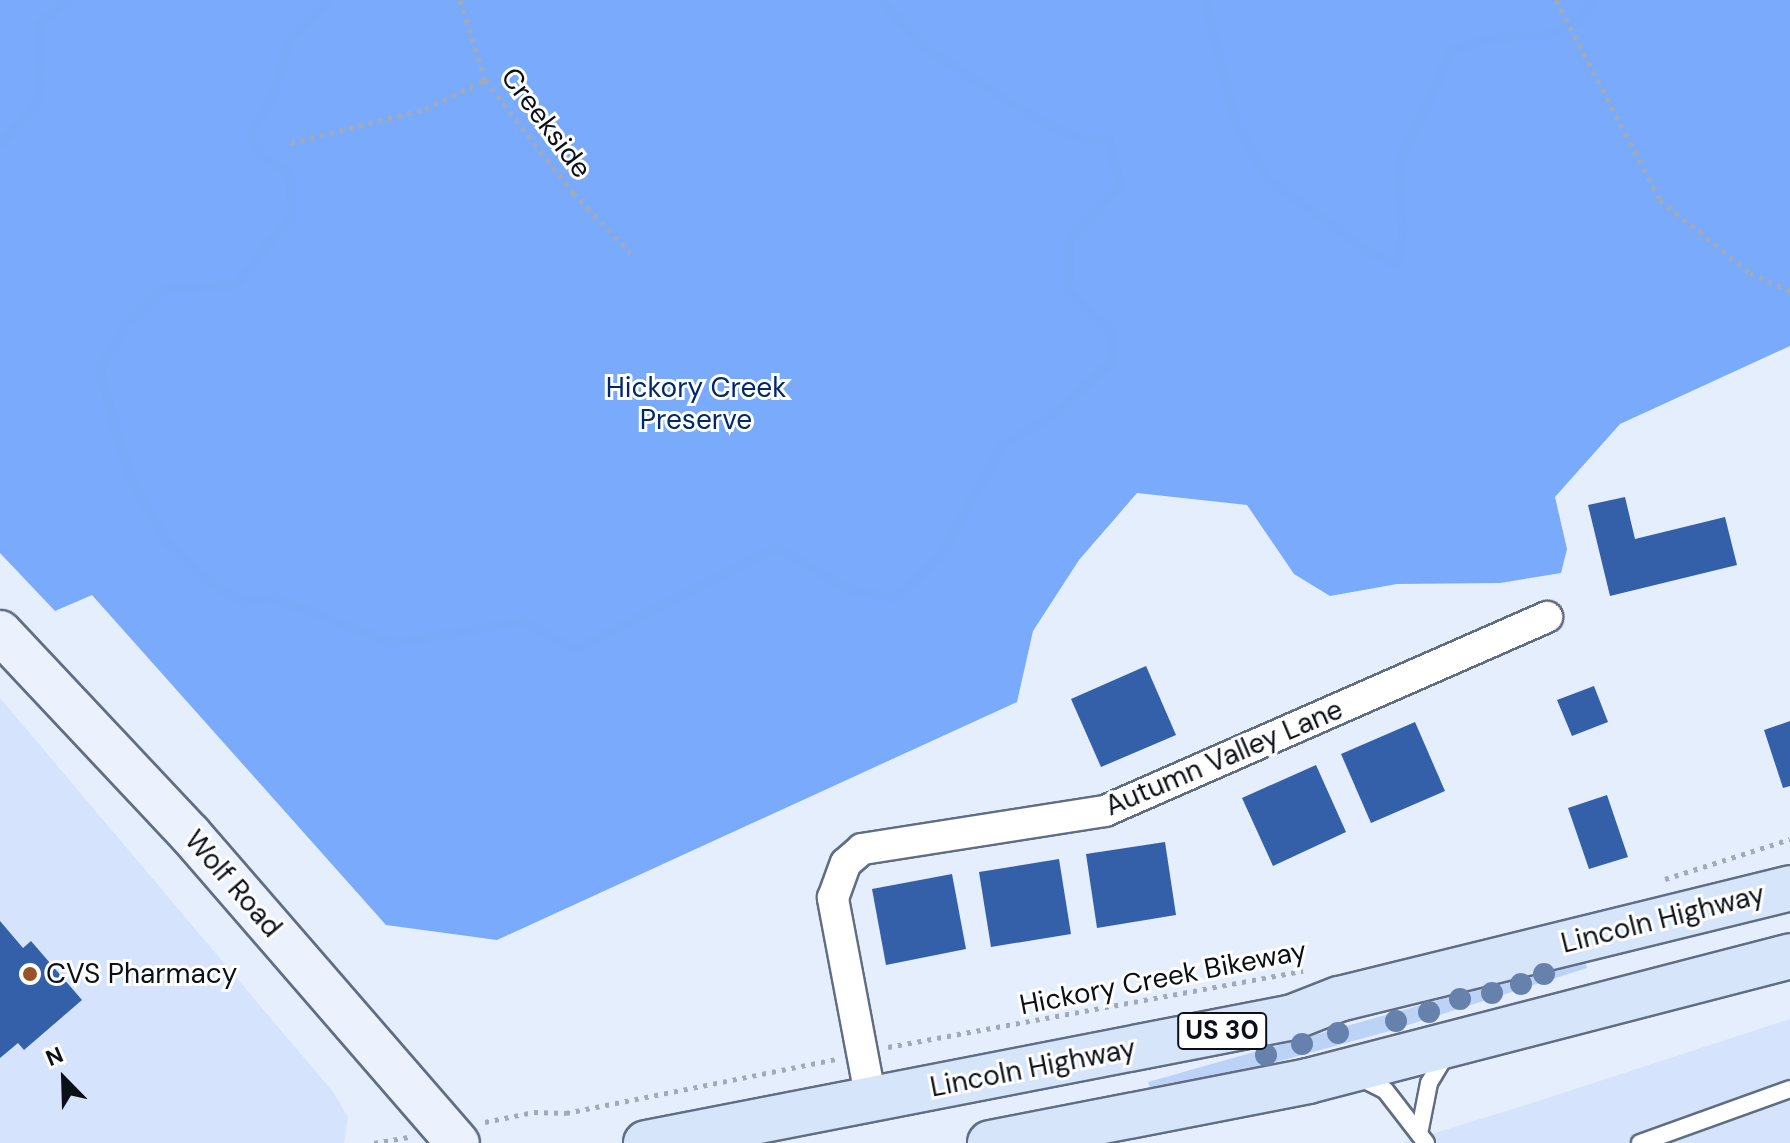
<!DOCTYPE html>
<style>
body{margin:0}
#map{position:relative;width:1790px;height:1143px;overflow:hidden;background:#e5eefc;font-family:"DM Sans",sans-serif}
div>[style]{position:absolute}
.built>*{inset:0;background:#d5e4fc}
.green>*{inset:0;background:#bcd2f6}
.forest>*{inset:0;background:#7aaafb}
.stream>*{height:9px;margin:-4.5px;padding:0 4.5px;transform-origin:4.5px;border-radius:4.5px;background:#79aafa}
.building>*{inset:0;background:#3460aa}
.path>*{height:5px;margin-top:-2.5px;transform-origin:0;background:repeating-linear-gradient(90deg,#a2aab6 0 4px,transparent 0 10px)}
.roads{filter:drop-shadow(2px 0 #606d82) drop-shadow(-2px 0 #606d82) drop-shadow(0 2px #606d82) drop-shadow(0 -2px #606d82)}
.lane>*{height:16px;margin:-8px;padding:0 8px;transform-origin:8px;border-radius:8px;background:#fff}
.street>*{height:30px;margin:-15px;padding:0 15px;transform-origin:15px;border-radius:15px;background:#fff}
.secondary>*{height:42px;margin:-21px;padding:0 21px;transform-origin:21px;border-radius:21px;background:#ebf2fd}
.primary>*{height:44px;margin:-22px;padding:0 22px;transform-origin:22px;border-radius:22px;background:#d7e5fb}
.trees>*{width:22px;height:22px;margin:-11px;border-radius:50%;background:#6781ad}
.dots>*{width:22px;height:22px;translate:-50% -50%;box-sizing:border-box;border:4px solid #fff;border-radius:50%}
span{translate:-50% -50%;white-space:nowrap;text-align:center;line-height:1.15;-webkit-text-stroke:6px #fff;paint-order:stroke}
.shield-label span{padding:2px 6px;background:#fff;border:2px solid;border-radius:6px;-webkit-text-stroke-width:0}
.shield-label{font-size:26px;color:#0b1018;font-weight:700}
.street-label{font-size:28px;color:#0b1018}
.park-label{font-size:28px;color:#00286d}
.poi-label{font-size:28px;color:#0b1018}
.left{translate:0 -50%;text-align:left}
.north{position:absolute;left:24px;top:1039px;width:80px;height:80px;-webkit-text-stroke:6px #fff;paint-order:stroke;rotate:337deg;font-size:22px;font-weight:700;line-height:32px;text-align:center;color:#0b1018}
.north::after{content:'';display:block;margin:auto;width:28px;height:36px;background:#0b1018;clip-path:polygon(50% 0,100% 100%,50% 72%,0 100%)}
</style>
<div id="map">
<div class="built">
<i style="clip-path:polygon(0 698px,333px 1092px,348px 1117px,344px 1143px,0 1143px)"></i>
<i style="clip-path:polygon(1790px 1019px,1790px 1143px,1402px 1143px,1513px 1109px)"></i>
</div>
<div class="green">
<i style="clip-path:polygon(1584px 959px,1587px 968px,1386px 1032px,1153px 1096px,1148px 1082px)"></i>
</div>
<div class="forest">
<i style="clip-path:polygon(0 0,1790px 0,1790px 346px,1620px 424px,1555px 497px,1567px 549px,1561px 573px,1500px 583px,1397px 584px,1330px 596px,1294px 574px,1247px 505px,1137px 493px,1079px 560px,1033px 631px,1017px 702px,497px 940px,386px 925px,92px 595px,55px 611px,0 553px)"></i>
</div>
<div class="stream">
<i style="left:328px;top:0;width:58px;rotate:133.6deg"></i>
<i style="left:288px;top:42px;width:55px;rotate:105.8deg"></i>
<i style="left:273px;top:95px;width:48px;rotate:120.3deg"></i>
<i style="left:249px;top:136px;width:28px;rotate:55deg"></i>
<i style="left:265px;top:159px;width:27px;rotate:27deg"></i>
<i style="left:289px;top:171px;width:43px;rotate:86deg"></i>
<i style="left:292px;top:214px;width:90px;rotate:128.7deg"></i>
<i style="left:236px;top:284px;width:75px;rotate:176.2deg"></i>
<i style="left:161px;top:289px;width:48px;rotate:135deg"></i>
<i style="left:127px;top:323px;width:54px;rotate:121.3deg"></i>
<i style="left:99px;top:369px;width:109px;rotate:74.6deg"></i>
<i style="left:128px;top:474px;width:76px;rotate:60.7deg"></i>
<i style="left:165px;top:540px;width:62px;rotate:43.7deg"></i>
<i style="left:210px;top:583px;width:39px;rotate:29deg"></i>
<i style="left:244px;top:602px;width:29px;rotate:-10deg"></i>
<i style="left:273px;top:597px;width:129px;rotate:21deg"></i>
<i style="left:393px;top:643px;width:132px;rotate:-9.6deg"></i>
<i style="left:523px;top:621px;width:59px;rotate:28.3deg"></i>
<i style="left:575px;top:649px;width:225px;rotate:-26.9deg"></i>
<i style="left:776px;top:547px;width:86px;rotate:30.2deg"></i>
<i style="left:850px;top:590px;width:47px;rotate:8.7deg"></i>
<i style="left:896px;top:597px;width:59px;rotate:-43.6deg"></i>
<i style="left:939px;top:556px;width:129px;rotate:-60.3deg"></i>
<i style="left:1003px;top:444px;width:61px;rotate:-30.8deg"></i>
<i style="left:1055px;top:413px;width:78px;rotate:-42.9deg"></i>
<i style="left:1112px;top:360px;width:28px;rotate:-92deg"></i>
<i style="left:1111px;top:332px;width:60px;rotate:-135.7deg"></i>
<i style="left:1068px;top:290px;width:52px;rotate:-88.9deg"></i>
<i style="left:1069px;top:238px;width:74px;rotate:-46.1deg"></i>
<i style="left:1120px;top:185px;width:48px;rotate:-104.6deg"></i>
<i style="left:1108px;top:139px;width:26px;rotate:180deg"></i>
<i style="left:1082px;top:139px;width:41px;rotate:-157.2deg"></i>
<i style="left:1044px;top:123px;width:143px;rotate:-147.9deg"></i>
<i style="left:923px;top:47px;width:63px;rotate:-131.8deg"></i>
<i style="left:1205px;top:0;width:126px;rotate:76.2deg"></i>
<i style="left:1235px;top:122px;width:66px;rotate:59.9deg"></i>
<i style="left:1268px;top:179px;width:121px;rotate:35.9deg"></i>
<i style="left:1366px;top:250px;width:34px;rotate:26deg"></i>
<i style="left:1397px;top:265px;width:32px;rotate:-81deg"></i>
<i style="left:1402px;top:233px;width:72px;rotate:-92.4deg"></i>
<i style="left:1399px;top:161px;width:122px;rotate:-64.7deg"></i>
<i style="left:1451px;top:51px;width:45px;rotate:-18deg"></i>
<i style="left:1494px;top:37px;width:53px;rotate:-2.2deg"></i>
<i style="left:1547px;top:35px;width:35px;rotate:-25deg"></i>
<i style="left:1579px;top:20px;width:24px;rotate:-55deg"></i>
<i style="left:0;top:144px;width:57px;rotate:-48.5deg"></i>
<i style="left:38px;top:101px;width:77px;rotate:-89.3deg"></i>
<i style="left:39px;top:24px;width:37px;rotate:-41deg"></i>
</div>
<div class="building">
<i style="clip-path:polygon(1625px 497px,1635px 539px,1725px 517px,1737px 565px,1610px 596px,1588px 505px)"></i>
<i style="clip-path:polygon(1146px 666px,1176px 735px,1101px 767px,1071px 699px)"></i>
<i style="clip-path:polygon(1594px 686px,1608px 722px,1572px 736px,1557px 700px)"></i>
<i style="clip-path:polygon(1790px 721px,1790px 786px,1783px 788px,1764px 730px)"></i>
<i style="clip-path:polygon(1415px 722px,1445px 791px,1371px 823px,1341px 754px)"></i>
<i style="clip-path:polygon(1316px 765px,1346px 832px,1273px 866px,1242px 798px)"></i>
<i style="clip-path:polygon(1607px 795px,1628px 857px,1589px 869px,1568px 808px)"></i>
<i style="clip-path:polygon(1165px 842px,1176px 915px,1097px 928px,1086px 854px)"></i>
<i style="clip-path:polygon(1059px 859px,1071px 934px,991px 947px,979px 872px)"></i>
<i style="clip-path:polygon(952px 874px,966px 949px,886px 965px,872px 889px)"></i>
<i style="clip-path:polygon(0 921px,23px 948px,31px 941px,82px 1000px,24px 1050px,18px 1043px,0 1058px)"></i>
</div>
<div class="path">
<i style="left:460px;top:0;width:84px;rotate:72.6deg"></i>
<i style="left:485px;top:80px;width:143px;rotate:52.1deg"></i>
<i style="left:573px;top:193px;width:83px;rotate:46deg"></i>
<i style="left:1556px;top:0;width:225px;rotate:62.5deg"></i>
<i style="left:1660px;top:200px;width:116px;rotate:39deg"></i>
<i style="left:1750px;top:273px;width:44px;rotate:24.2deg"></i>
<i style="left:291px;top:143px;width:138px;rotate:-14.2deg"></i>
<i style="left:425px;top:109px;width:67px;rotate:-25.8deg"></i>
<i style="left:1665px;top:879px;width:131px;rotate:-17.7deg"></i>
<i style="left:888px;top:1047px;width:422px;rotate:-10.4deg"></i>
<i style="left:485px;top:1122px;width:50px;rotate:-11.5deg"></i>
<i style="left:534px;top:1112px;width:32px;rotate:2deg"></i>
<i style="left:566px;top:1113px;width:275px;rotate:-11.3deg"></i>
<i style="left:374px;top:1143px;width:35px;rotate:-10deg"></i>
</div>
<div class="roads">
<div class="lane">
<i style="left:1357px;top:1076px;width:31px;rotate:27deg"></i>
<i style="left:1385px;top:1090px;width:67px;rotate:52.3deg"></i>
<i style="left:1420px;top:1129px;width:47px;rotate:-78.9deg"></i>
<i style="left:1429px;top:1083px;width:35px;rotate:-59deg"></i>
<i style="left:1640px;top:1143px;width:159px;rotate:-19.8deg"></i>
</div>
<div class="street">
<i style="left:871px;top:1100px;width:206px;rotate:-100.7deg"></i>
<i style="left:833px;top:898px;width:37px;rotate:-70deg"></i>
<i style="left:846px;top:863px;width:21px;rotate:-41deg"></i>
<i style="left:862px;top:849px;width:246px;rotate:-8.9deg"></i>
<i style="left:1105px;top:811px;width:483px;rotate:-23.7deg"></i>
</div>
<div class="secondary">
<i style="left:0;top:632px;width:277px;rotate:46.8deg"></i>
<i style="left:190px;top:834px;width:409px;rotate:49.1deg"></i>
</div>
<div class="primary">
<i style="left:646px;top:1143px;width:659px;rotate:-11.02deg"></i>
<i style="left:1293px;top:1017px;width:49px;rotate:-21.4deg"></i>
<i style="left:1339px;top:999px;width:464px;rotate:-13.8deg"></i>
<i style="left:990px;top:1143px;width:324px;rotate:-11deg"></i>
<i style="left:1308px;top:1081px;width:498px;rotate:-14.5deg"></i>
</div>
</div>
<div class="trees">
<i style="left:1544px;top:974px"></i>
<i style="left:1521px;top:984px"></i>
<i style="left:1492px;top:993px"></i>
<i style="left:1460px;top:999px"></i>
<i style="left:1429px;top:1012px"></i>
<i style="left:1396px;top:1021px"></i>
<i style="left:1338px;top:1033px"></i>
<i style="left:1302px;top:1044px"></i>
<i style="left:1266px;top:1055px"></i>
</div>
<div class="dots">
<i style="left:30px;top:974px;background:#985328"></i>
</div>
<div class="shield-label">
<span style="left:1222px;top:1031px">US 30</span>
</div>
<div class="street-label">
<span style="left:546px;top:123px;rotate:53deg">Creekside</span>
<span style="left:1224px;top:758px;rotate:-23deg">Autumn Valley Lane</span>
<span style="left:233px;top:884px;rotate:49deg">Wolf Road</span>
<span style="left:1663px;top:919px;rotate:-14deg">Lincoln Highway</span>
<span style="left:1163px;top:978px;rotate:-11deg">Hickory Creek Bikeway</span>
<span style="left:1033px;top:1068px;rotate:-11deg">Lincoln Highway</span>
</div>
<div class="park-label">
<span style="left:696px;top:404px">Hickory Creek<br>Preserve</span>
</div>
<div class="poi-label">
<span class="left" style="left:46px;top:974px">CVS Pharmacy</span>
</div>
<div class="north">N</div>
</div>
